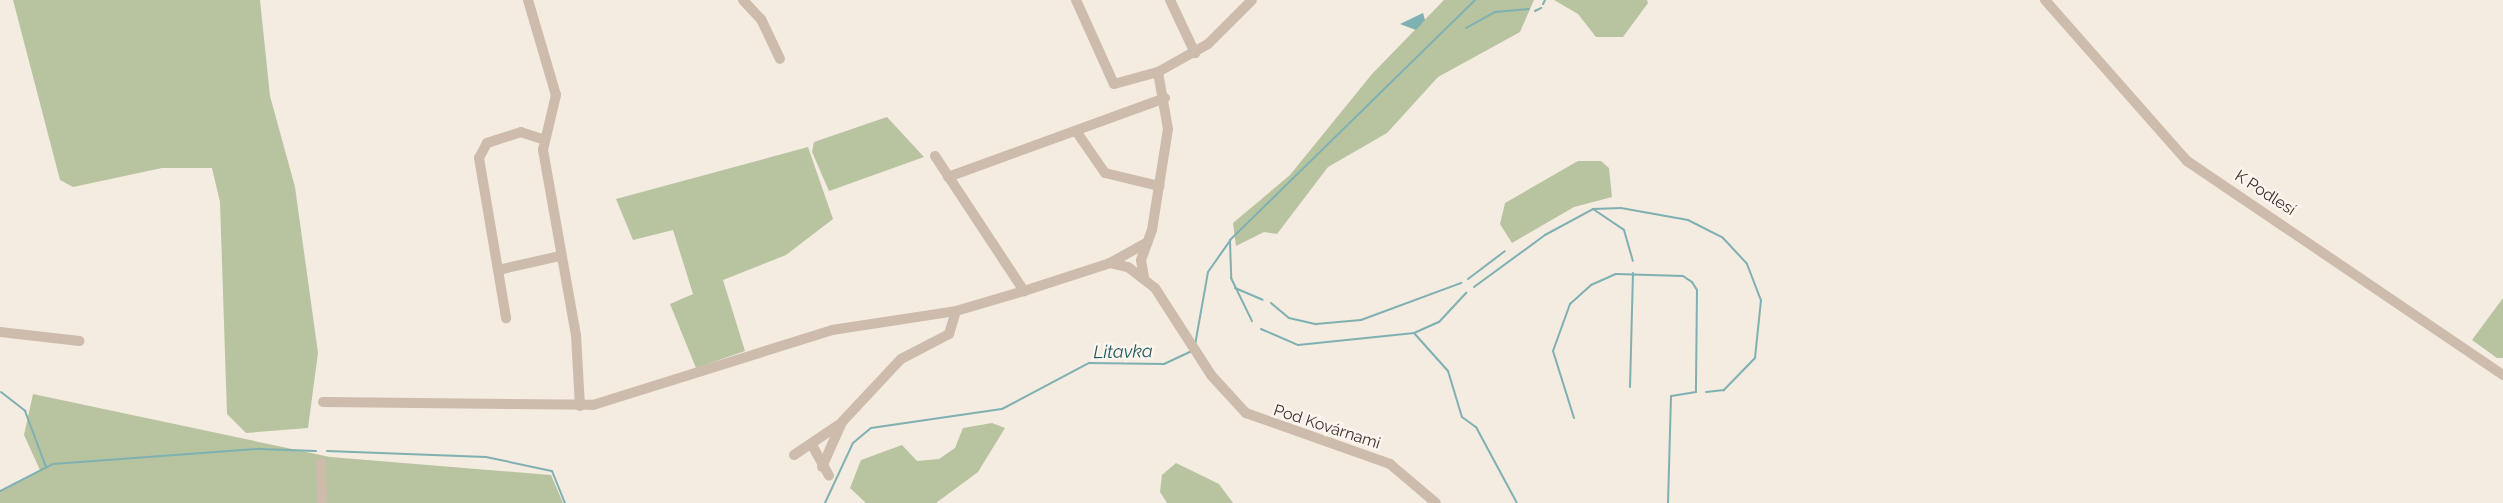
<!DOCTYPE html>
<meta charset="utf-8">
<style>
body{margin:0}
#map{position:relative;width:2503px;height:503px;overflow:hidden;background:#f4ebe1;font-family:Raleway,sans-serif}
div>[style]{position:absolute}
.green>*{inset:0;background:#b8c4a0}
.water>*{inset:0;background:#7fb0b2}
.stream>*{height:2px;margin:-1px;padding:0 1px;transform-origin:1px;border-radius:1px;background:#7fb0b2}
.minor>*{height:10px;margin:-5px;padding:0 5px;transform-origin:5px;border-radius:5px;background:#cdbbac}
span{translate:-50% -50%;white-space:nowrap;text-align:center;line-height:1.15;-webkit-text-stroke:5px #fbf5ee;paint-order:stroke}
.street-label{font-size:16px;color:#3b302b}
.water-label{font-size:18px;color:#1f5a5e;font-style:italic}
</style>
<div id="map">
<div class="green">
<i style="clip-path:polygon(13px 0,260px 0,270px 96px,295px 187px,318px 353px,308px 428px,246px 433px,227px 414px,220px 202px,212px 168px,162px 168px,73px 187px,60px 180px)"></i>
<i style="clip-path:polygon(1444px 0,1534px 0,1520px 32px,1438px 77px,1387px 133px,1328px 167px,1277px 234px,1264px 232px,1236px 246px,1233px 223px,1290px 175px,1372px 74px)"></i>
<i style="clip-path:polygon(1554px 0,1647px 0,1648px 3px,1623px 37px,1596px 37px,1578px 14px)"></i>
<i style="clip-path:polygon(887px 117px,924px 157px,829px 191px,812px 152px,814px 142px)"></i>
<i style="clip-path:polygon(808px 147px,833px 219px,786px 255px,723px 280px,745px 351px,696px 368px,670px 304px,693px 294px,673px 230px,633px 240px,616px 199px)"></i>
<i style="clip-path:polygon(1578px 161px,1601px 161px,1609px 168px,1612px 197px,1574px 207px,1512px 243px,1500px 224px,1505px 203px)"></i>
<i style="clip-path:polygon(2503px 298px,2503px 358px,2497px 358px,2472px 340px)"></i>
<i style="clip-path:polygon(33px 394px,330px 457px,551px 475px,563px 503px,0 503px,0 491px,40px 470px,24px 435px)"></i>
<i style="clip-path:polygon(992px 423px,1005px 428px,978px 472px,936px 503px,866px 503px,850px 488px,861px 460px,902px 445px,917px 461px,939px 459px,955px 448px,963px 428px)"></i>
<i style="clip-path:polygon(1176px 463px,1219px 484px,1233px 503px,1167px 503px,1160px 492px,1162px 475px)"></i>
</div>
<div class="water">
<i style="clip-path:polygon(1423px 13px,1425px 20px,1416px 30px,1400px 24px)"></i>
</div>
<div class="stream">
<i style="left:1543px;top:4px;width:4px;rotate:-63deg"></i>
<i style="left:1535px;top:11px;width:7px;rotate:-27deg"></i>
<i style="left:1466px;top:28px;width:33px;rotate:-29deg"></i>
<i style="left:1495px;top:12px;width:34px;rotate:-5deg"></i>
<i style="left:1593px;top:209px;width:28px;rotate:-2deg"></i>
<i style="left:1621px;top:208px;width:68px;rotate:10.2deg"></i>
<i style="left:1688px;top:220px;width:39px;rotate:27deg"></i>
<i style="left:1723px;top:238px;width:35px;rotate:47deg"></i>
<i style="left:1747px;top:264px;width:39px;rotate:69deg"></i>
<i style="left:1761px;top:300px;width:58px;rotate:95.9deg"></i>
<i style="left:1755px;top:358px;width:45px;rotate:134.1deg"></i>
<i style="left:1724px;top:390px;width:18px;rotate:174deg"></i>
<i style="left:1230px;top:242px;width:36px;rotate:88deg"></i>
<i style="left:1231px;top:278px;width:48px;rotate:64deg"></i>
<i style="left:1468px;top:279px;width:46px;rotate:-37.1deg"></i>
<i style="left:1474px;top:287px;width:88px;rotate:-36.2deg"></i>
<i style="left:1545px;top:235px;width:55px;rotate:-28.4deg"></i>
<i style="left:1593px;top:209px;width:37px;rotate:34deg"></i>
<i style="left:1624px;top:230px;width:32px;rotate:74deg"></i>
<i style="left:1235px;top:288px;width:30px;rotate:23deg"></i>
<i style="left:1271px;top:303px;width:23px;rotate:40deg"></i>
<i style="left:1289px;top:318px;width:28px;rotate:13deg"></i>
<i style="left:1316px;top:324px;width:45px;rotate:-5.1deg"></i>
<i style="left:1361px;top:320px;width:107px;rotate:-20.3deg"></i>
<i style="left:1261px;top:329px;width:40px;rotate:23.4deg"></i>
<i style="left:1298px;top:345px;width:117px;rotate:-5.9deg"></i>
<i style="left:1414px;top:333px;width:27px;rotate:-24deg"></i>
<i style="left:1439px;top:322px;width:40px;rotate:-47deg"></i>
<i style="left:1414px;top:333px;width:51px;rotate:48.2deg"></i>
<i style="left:1448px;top:371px;width:48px;rotate:73.1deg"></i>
<i style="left:1462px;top:417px;width:17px;rotate:36deg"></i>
<i style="left:1476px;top:427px;width:86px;rotate:61.7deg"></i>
<i style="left:1195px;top:345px;width:74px;rotate:-79.9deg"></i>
<i style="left:1208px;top:272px;width:39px;rotate:-55deg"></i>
<i style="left:1230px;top:240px;width:343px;rotate:-44.4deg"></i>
<i style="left:1630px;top:387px;width:114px;rotate:-88.5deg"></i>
<i style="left:1px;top:392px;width:31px;rotate:38deg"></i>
<i style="left:25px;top:411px;width:60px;rotate:69.4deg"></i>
<i style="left:1574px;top:418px;width:70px;rotate:-107.4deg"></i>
<i style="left:1553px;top:351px;width:50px;rotate:-70.1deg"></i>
<i style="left:1570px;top:304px;width:28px;rotate:-42deg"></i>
<i style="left:1591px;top:285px;width:27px;rotate:-24deg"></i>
<i style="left:1616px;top:274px;width:67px;rotate:1.7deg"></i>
<i style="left:1683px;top:276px;width:11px;rotate:34deg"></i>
<i style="left:1692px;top:282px;width:9px;rotate:58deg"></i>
<i style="left:1697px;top:290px;width:102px;rotate:90.6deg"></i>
<i style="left:1696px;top:392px;width:25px;rotate:171deg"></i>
<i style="left:1671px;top:396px;width:107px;rotate:91.6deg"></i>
<i style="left:327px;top:451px;width:159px;rotate:2.2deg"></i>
<i style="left:486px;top:457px;width:67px;rotate:12deg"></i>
<i style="left:552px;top:471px;width:35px;rotate:68deg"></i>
<i style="left:0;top:491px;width:59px;rotate:-27deg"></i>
<i style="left:53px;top:464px;width:207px;rotate:-4.2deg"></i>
<i style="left:259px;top:449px;width:57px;rotate:2deg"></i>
<i style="left:825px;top:503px;width:66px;rotate:-65deg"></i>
<i style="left:853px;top:443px;width:23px;rotate:-40deg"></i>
<i style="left:871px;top:428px;width:132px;rotate:-8.3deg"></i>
<i style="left:1002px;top:409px;width:98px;rotate:-27.9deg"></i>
<i style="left:1089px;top:363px;width:75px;rotate:0.8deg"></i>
<i style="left:1164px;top:364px;width:29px;rotate:-25deg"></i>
</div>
<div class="minor">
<i style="left:528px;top:0;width:99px;rotate:73.6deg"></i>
<i style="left:556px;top:95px;width:57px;rotate:103.3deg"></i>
<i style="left:543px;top:150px;width:188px;rotate:79.9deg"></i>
<i style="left:576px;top:335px;width:71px;rotate:86.8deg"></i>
<i style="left:743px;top:0;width:26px;rotate:47deg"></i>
<i style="left:761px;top:19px;width:44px;rotate:64.6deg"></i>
<i style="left:1076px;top:0;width:92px;rotate:65.7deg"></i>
<i style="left:1114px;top:84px;width:46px;rotate:-15.3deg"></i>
<i style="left:1170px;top:0;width:59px;rotate:64.7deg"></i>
<i style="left:2045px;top:0;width:215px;rotate:48.6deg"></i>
<i style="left:2187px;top:161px;width:382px;rotate:34.1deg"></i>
<i style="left:1076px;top:131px;width:51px;rotate:55.4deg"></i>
<i style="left:1105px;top:173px;width:56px;rotate:13.5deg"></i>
<i style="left:545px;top:140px;width:25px;rotate:-162deg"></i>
<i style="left:521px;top:132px;width:36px;rotate:162deg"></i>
<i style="left:487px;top:143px;width:17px;rotate:118deg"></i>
<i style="left:479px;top:158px;width:114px;rotate:80.4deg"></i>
<i style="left:498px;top:270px;width:64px;rotate:-12.7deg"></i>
<i style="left:935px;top:156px;width:162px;rotate:56.6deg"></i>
<i style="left:948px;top:177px;width:231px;rotate:-20deg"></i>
<i style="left:1110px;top:263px;width:18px;rotate:13deg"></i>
<i style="left:1128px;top:267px;width:34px;rotate:38deg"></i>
<i style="left:1155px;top:288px;width:103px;rotate:57.2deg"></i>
<i style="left:1211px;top:375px;width:52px;rotate:47.4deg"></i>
<i style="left:1246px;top:413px;width:153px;rotate:19.5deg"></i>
<i style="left:1390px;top:464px;width:60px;rotate:40.3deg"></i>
<i style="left:498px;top:270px;width:49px;rotate:80.5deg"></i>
<i style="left:1144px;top:277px;width:17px;rotate:-100deg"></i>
<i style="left:1141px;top:260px;width:32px;rotate:-70deg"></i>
<i style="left:1152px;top:230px;width:102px;rotate:-81deg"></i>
<i style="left:1168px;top:129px;width:58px;rotate:-100deg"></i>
<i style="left:1158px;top:72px;width:57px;rotate:-29.2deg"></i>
<i style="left:1208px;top:44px;width:62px;rotate:-45deg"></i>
<i style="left:0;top:332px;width:80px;rotate:6.5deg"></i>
<i style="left:323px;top:402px;width:270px;rotate:0.6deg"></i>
<i style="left:593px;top:405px;width:250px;rotate:-17.4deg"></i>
<i style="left:832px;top:330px;width:125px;rotate:-8.7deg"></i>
<i style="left:956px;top:311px;width:71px;rotate:-16.4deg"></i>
<i style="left:1024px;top:291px;width:90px;rotate:-18deg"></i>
<i style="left:1110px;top:263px;width:43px;rotate:-28.9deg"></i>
<i style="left:812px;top:445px;width:35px;rotate:61deg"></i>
<i style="left:794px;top:455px;width:55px;rotate:-34deg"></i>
<i style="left:321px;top:463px;width:40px;rotate:88.6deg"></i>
<i style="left:822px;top:467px;width:49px;rotate:-66deg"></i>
<i style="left:842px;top:422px;width:86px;rotate:-46.9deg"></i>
<i style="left:901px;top:359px;width:54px;rotate:-27.5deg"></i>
<i style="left:949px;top:334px;width:24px;rotate:-73deg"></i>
</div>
<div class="street-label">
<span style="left:2265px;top:193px;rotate:33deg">K Podlesí</span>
<span style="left:1327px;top:427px;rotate:18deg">Pod Kovárnami</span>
</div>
<div class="water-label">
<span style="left:1123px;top:352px;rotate:-1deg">Litavka</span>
</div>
</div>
